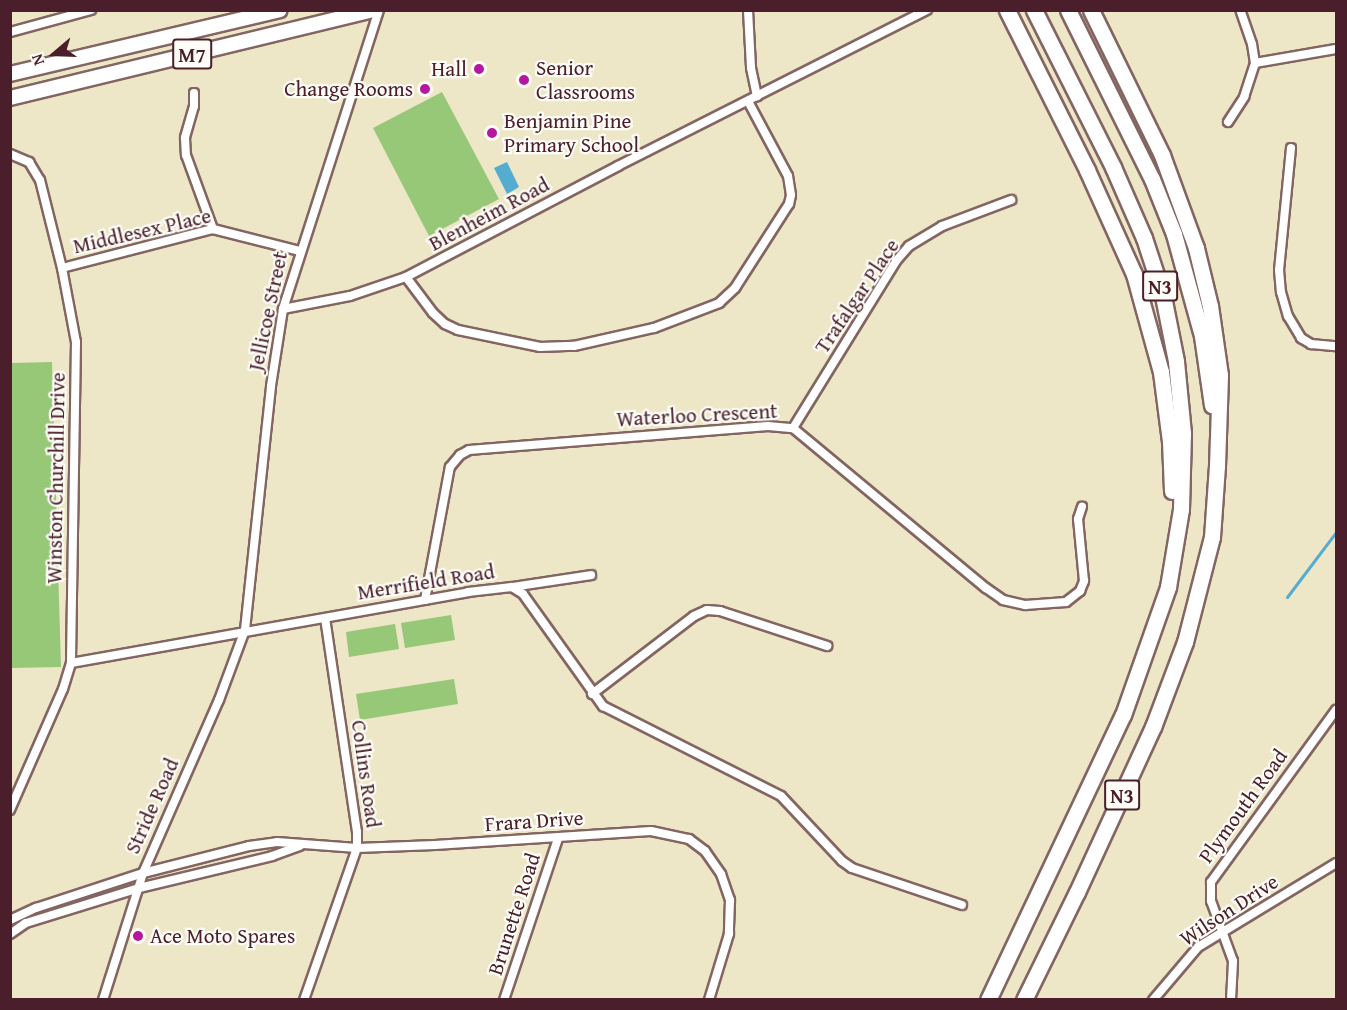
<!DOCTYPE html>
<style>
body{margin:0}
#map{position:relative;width:1347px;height:1010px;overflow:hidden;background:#ede6c7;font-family:"Gentium Book Plus",serif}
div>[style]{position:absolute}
.green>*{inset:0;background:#97c878}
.water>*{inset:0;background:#54add1}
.stream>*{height:3px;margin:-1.5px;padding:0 1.5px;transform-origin:1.5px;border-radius:1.5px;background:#54add1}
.roads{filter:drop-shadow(2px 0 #836562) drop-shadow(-2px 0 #836562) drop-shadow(0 2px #836562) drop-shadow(0 -2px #836562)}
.minor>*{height:8px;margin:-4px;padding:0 4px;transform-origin:4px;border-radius:4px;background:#fff}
.trunk>*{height:14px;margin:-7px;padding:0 7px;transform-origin:7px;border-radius:7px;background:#fff}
.motorway>*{height:15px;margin:-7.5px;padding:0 7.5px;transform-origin:7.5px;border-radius:7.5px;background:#fff}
.dots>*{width:16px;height:16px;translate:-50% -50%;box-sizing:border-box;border:3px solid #fdfcf7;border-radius:50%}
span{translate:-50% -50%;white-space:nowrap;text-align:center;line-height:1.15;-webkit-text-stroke:4.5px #fdfcf7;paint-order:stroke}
.shield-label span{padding:2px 4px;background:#fdfcf7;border:2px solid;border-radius:4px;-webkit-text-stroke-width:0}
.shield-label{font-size:20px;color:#4a1f2b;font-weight:700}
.poi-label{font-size:21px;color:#4a1f2b}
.left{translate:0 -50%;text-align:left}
.right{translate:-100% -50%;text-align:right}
.street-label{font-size:21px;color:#4a1f2b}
.frame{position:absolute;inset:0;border:12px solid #4a1f2b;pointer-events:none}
.north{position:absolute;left:24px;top:24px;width:60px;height:60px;-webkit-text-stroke:4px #fdfcf7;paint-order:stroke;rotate:251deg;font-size:16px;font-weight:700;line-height:24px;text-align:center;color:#4a1f2b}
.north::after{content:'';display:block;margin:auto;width:21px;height:27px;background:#4a1f2b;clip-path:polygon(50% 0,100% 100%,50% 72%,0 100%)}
</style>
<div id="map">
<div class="green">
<i style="clip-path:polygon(442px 92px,499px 199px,429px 236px,373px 128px)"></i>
<i style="clip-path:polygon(52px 362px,61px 667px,11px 668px,11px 363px)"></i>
<i style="clip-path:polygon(451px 615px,455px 640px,405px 648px,401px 623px)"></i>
<i style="clip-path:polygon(395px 624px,399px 649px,349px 657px,346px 632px)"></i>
<i style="clip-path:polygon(454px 679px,458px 704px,360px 720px,356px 694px)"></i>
</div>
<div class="water">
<i style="clip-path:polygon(507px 162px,519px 187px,507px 194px,494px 168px)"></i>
</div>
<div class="stream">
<i style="left:1287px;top:597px;width:81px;rotate:-53deg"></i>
</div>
<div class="roads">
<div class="minor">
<i style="left:748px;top:10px;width:58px;rotate:87deg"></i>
<i style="left:751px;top:68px;width:29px;rotate:78deg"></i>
<i style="left:10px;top:32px;width:84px;rotate:-15.2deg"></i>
<i style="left:1255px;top:63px;width:82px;rotate:-9.8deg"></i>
<i style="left:194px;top:93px;width:13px;rotate:90deg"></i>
<i style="left:194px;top:106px;width:33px;rotate:106deg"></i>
<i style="left:185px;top:138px;width:17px;rotate:87deg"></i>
<i style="left:186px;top:155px;width:79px;rotate:70deg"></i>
<i style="left:1228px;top:122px;width:30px;rotate:-57deg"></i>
<i style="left:1244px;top:97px;width:36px;rotate:-72deg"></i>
<i style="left:1255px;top:63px;width:19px;rotate:-99deg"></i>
<i style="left:1252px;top:44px;width:36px;rotate:-109deg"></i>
<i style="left:1291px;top:148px;width:123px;rotate:95.6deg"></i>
<i style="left:1279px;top:270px;width:22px;rotate:85deg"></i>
<i style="left:1281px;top:292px;width:25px;rotate:74deg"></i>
<i style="left:1288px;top:316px;width:26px;rotate:59deg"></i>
<i style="left:1301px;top:338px;width:12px;rotate:31deg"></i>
<i style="left:1311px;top:344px;width:25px;rotate:5deg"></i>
<i style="left:10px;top:154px;width:21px;rotate:23deg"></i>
<i style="left:29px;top:162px;width:21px;rotate:59deg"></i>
<i style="left:40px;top:180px;width:91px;rotate:76deg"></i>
<i style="left:62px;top:268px;width:75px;rotate:79.3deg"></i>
<i style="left:76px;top:342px;width:321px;rotate:90.9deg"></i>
<i style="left:71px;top:663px;width:27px;rotate:107deg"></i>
<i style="left:63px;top:689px;width:132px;rotate:113.7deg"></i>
<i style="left:62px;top:268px;width:156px;rotate:-14.5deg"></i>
<i style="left:213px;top:229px;width:89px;rotate:14.3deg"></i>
<i style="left:406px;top:277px;width:45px;rotate:53.1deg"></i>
<i style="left:433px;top:313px;width:16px;rotate:43deg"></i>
<i style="left:445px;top:324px;width:14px;rotate:25deg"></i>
<i style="left:458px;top:330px;width:84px;rotate:11.7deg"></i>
<i style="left:540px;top:347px;width:34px;rotate:-2deg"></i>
<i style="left:574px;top:346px;width:82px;rotate:-12.7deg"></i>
<i style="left:654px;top:328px;width:70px;rotate:-21deg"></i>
<i style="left:719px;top:303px;width:22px;rotate:-43deg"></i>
<i style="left:735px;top:288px;width:100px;rotate:-57.3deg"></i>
<i style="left:789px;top:204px;width:9px;rotate:-77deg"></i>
<i style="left:791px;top:195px;width:19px;rotate:-99deg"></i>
<i style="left:788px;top:176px;width:85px;rotate:-118.1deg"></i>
<i style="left:283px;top:309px;width:68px;rotate:-11deg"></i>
<i style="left:350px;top:296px;width:59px;rotate:-18.7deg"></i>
<i style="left:406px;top:277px;width:239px;rotate:-27.6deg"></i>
<i style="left:618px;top:166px;width:346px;rotate:-26.8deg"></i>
<i style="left:793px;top:428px;width:196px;rotate:-58.3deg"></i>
<i style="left:896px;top:261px;width:20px;rotate:-49deg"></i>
<i style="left:909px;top:246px;width:39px;rotate:-31deg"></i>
<i style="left:942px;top:226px;width:74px;rotate:-20.6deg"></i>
<i style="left:512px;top:587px;width:80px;rotate:-8.6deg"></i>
<i style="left:425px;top:600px;width:135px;rotate:-79.4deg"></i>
<i style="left:450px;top:467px;width:16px;rotate:-50deg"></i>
<i style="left:460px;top:455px;width:10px;rotate:-29deg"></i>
<i style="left:469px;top:450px;width:300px;rotate:-4.6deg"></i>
<i style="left:768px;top:426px;width:25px;rotate:5deg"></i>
<i style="left:793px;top:428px;width:251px;rotate:39.7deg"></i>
<i style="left:986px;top:588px;width:21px;rotate:35deg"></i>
<i style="left:1003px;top:600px;width:23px;rotate:13deg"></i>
<i style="left:1025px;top:605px;width:41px;rotate:-4.2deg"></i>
<i style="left:1066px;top:602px;width:18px;rotate:-38deg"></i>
<i style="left:1080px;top:591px;width:11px;rotate:-68deg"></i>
<i style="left:1084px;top:581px;width:62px;rotate:-95.5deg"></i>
<i style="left:1078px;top:519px;width:13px;rotate:-72deg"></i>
<i style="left:71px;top:663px;width:403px;rotate:-10.1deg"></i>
<i style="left:468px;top:592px;width:44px;rotate:-6.5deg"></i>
<i style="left:512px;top:587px;width:13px;rotate:32deg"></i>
<i style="left:523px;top:594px;width:138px;rotate:54.5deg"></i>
<i style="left:603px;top:706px;width:199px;rotate:26.8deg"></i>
<i style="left:781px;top:796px;width:89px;rotate:46.8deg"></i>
<i style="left:842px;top:861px;width:12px;rotate:35deg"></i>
<i style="left:852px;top:868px;width:116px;rotate:18.6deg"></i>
<i style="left:592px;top:694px;width:128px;rotate:-37.4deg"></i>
<i style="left:694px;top:616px;width:14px;rotate:-25deg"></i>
<i style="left:707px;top:610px;width:13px;rotate:4deg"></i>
<i style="left:720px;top:611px;width:113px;rotate:18.1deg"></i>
<i style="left:10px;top:920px;width:29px;rotate:-25deg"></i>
<i style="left:36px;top:908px;width:113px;rotate:-18.1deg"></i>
<i style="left:143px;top:873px;width:109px;rotate:-14.3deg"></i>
<i style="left:249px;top:846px;width:28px;rotate:-8deg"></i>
<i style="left:277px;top:842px;width:80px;rotate:4.3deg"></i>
<i style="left:357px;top:848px;width:78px;rotate:-2.2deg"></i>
<i style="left:435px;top:845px;width:216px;rotate:-3.7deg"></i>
<i style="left:651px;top:831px;width:39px;rotate:12deg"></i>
<i style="left:689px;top:839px;width:20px;rotate:37deg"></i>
<i style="left:705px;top:851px;width:28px;rotate:55deg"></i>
<i style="left:721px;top:874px;width:28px;rotate:71deg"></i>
<i style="left:730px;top:900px;width:34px;rotate:92deg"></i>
<i style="left:729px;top:934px;width:69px;rotate:106.9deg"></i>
<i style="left:10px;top:934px;width:19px;rotate:-35deg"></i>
<i style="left:26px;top:923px;width:118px;rotate:-17.2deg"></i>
<i style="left:139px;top:888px;width:137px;rotate:-13.5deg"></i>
<i style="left:272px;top:856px;width:30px;rotate:-20deg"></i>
<i style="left:103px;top:1000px;width:133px;rotate:-72.5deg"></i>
<i style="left:143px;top:873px;width:189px;rotate:-66.3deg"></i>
<i style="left:219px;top:700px;width:75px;rotate:-69.6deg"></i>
<i style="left:245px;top:630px;width:245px;rotate:-83.9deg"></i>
<i style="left:271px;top:386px;width:78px;rotate:-81.1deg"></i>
<i style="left:283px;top:309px;width:314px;rotate:-72.2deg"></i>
<i style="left:304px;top:1000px;width:161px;rotate:-70.8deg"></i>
<i style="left:357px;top:848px;width:16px;rotate:-90deg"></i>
<i style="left:357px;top:832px;width:216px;rotate:-98.5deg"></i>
<i style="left:504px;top:1000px;width:170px;rotate:-71.5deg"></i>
<i style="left:1153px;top:1000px;width:70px;rotate:-49.7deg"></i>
<i style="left:1198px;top:947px;width:162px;rotate:-31.3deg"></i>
<i style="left:1231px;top:1000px;width:39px;rotate:-87deg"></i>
<i style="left:1233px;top:961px;width:64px;rotate:-110.1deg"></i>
<i style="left:1211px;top:901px;width:19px;rotate:-90deg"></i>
<i style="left:1211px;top:882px;width:213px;rotate:-54deg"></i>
</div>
<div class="trunk">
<i style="left:10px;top:74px;width:277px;rotate:-13.3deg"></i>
<i style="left:10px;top:98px;width:374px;rotate:-13.6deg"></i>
</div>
<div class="motorway">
<i style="left:1007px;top:10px;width:179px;rotate:63.4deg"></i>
<i style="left:1087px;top:170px;width:114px;rotate:65.7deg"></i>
<i style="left:1134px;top:274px;width:102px;rotate:74.6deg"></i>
<i style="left:1161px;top:372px;width:70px;rotate:82.6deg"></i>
<i style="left:1170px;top:441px;width:50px;rotate:87.7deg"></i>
<i style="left:1068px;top:10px;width:189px;rotate:63.6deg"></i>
<i style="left:1152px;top:179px;width:59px;rotate:68.2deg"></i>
<i style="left:1174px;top:234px;width:106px;rotate:74.6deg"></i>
<i style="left:1202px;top:336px;width:70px;rotate:81.8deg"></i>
<i style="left:988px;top:1000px;width:315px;rotate:-64.7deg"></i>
<i style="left:1123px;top:715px;width:136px;rotate:-70.6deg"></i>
<i style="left:1168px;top:587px;width:79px;rotate:-80.5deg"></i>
<i style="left:1181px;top:509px;width:76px;rotate:-88.5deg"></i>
<i style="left:1183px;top:433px;width:72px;rotate:-95.6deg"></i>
<i style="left:1176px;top:361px;width:66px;rotate:-101.3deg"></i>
<i style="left:1163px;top:296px;width:61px;rotate:-108.1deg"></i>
<i style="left:1144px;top:238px;width:77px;rotate:-113.6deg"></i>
<i style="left:1113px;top:167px;width:176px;rotate:-116.7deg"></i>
<i style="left:1024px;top:1000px;width:120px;rotate:-63.9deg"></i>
<i style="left:1077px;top:892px;width:182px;rotate:-65.3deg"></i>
<i style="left:1153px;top:727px;width:91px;rotate:-69.4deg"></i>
<i style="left:1185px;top:642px;width:108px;rotate:-75.6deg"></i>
<i style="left:1212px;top:537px;width:71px;rotate:-86deg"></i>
<i style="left:1217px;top:466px;width:91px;rotate:-88.1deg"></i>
<i style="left:1220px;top:375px;width:70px;rotate:-98.2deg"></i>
<i style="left:1210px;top:306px;width:60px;rotate:-103.6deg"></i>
<i style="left:1196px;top:248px;width:99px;rotate:-110.1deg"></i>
<i style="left:1162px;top:155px;width:161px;rotate:-116.1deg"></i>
</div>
</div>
<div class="dots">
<i style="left:479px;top:69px;background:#b5179e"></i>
<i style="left:524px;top:80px;background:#b5179e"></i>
<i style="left:425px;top:89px;background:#b5179e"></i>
<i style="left:492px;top:133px;background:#b5179e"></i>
<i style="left:138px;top:936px;background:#b5179e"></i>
</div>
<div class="shield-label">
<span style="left:192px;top:54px">M7</span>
<span style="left:1160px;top:286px">N3</span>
<span style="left:1122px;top:795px">N3</span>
</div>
<div class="poi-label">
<span class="left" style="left:536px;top:80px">Senior<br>Classrooms</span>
<span class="right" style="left:467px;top:69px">Hall</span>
<span class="right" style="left:413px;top:89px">Change Rooms</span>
<span class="left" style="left:504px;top:133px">Benjamin Pine<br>Primary School</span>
<span class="left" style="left:150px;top:936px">Ace Moto Spares</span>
</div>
<div class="street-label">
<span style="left:489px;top:214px;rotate:-28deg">Blenheim Road</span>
<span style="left:142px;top:231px;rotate:-13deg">Middlesex Place</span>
<span style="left:857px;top:296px;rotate:-56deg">Trafalgar Place</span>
<span style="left:268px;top:311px;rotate:-78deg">Jellicoe Street</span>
<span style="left:697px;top:415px;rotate:-3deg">Waterloo Crescent</span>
<span style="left:56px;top:478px;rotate:-89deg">Winston Churchill Drive</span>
<span style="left:426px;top:582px;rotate:-9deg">Merrifield Road</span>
<span style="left:366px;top:774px;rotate:82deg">Collins Road</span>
<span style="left:152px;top:806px;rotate:-66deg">Stride Road</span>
<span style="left:1243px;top:806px;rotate:-54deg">Plymouth Road</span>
<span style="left:534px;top:821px;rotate:-4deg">Frara Drive</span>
<span style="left:1229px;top:910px;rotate:-33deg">Wilson Drive</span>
<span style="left:514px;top:914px;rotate:-72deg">Brunette Road</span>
</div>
<div class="frame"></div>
<div class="north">N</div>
</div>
